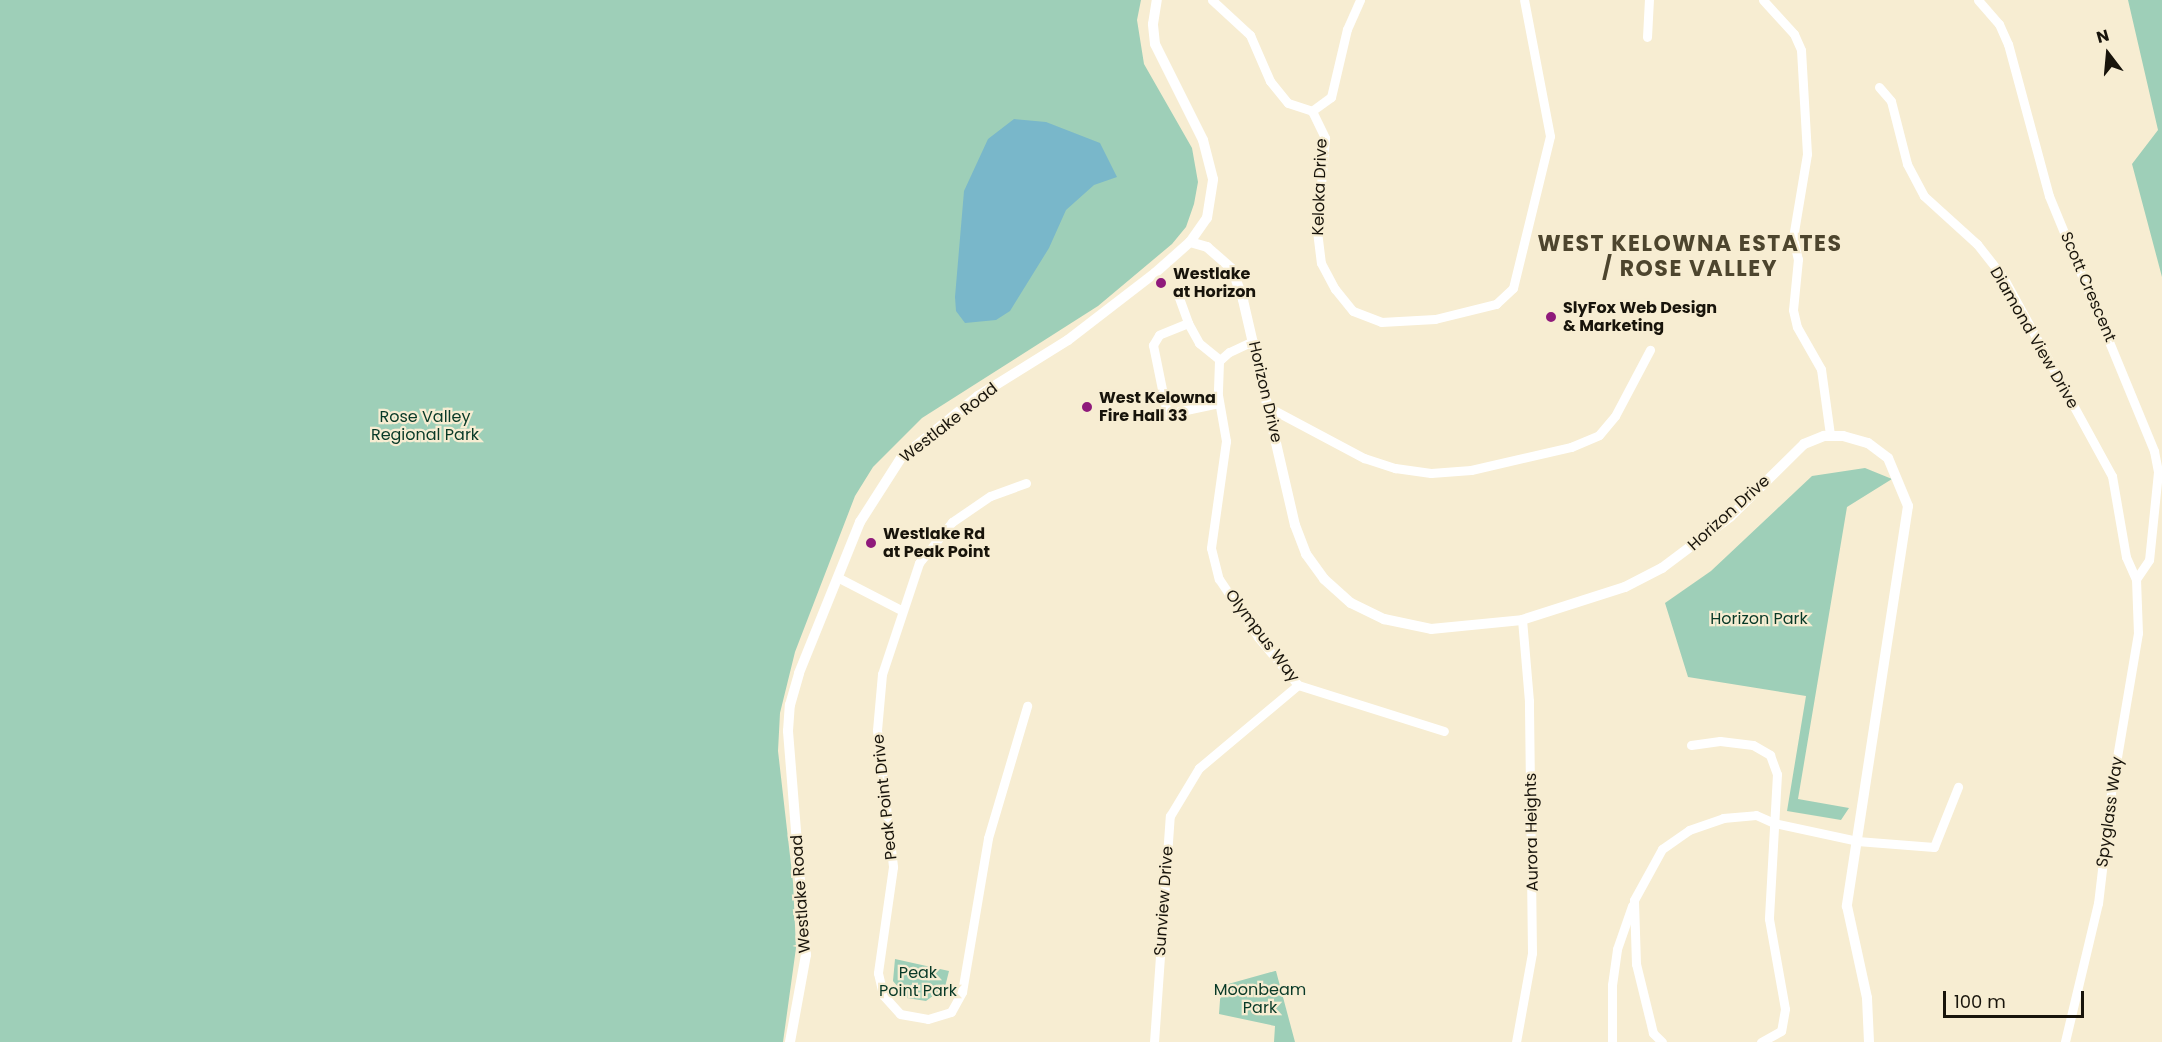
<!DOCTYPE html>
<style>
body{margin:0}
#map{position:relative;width:2162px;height:1042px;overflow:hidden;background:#f7edd2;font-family:Poppins,sans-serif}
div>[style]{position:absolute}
.green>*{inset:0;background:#9ecfb8}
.water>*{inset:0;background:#79b7ca}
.minor>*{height:9px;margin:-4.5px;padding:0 4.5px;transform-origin:4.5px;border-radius:4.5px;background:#fff}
.tertiary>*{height:10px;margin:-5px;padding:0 5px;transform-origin:5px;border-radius:5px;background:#fff}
.dots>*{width:16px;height:16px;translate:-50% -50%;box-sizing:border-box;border:3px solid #f7edd2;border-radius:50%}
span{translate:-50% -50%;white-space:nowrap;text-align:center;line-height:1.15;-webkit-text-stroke:4.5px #f7edd2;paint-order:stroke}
.street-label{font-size:16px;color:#18140b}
.poi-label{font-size:16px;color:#18140b;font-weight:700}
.left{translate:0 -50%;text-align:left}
.park-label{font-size:16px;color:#083927}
.district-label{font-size:22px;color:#4d452e;font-weight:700;letter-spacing:1.5px}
.north{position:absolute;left:2078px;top:24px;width:60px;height:60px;-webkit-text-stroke:4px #f7edd2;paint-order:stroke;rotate:344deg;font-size:16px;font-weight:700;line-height:24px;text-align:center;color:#18140b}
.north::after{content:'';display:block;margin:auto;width:21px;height:27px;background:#18140b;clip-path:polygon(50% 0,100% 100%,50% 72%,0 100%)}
.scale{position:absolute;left:1943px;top:991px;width:141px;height:27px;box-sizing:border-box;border:3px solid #18140b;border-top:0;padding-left:8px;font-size:18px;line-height:21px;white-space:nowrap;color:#18140b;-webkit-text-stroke:4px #f7edd2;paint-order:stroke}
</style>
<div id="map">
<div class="green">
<i style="clip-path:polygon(0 0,1141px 0,1137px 20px,1144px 64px,1192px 148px,1198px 182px,1194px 204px,1186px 227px,1172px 244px,1098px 306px,922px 418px,873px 467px,855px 496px,795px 652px,780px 713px,778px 751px,793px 882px,796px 948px,783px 1042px,0 1042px)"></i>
<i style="clip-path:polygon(2128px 0,2162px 0,2162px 277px,2132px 164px,2158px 130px)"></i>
<i style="clip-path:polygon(1865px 468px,1892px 479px,1847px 507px,1798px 799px,1849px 808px,1841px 820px,1787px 811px,1806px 696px,1688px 677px,1665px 603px,1711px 571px,1812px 476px)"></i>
<i style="clip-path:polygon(895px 959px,949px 971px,945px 987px,926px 1001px,907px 998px,893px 981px)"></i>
<i style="clip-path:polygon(1275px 971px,1276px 971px,1295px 1042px,1274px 1042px,1275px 1026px,1219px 1014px,1221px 986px)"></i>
</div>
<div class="water">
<i style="clip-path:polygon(1014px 119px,1046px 122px,1100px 143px,1117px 177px,1094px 185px,1066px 210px,1049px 248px,1010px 311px,996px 320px,965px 323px,956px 311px,955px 297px,964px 191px,988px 139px)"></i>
</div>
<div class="minor">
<i style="left:1212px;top:0;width:52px;rotate:42.6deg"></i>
<i style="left:1250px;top:35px;width:50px;rotate:66.5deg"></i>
<i style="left:1270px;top:81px;width:28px;rotate:51deg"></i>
<i style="left:1288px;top:103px;width:25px;rotate:18deg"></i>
<i style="left:1360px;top:0;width:32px;rotate:114deg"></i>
<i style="left:1347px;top:29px;width:70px;rotate:103.2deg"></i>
<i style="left:1331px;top:97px;width:24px;rotate:144deg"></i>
<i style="left:1312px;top:111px;width:30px;rotate:64deg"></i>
<i style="left:1325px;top:138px;width:93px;rotate:94.9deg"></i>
<i style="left:1317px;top:231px;width:32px;rotate:83deg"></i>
<i style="left:1321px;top:263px;width:30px;rotate:62deg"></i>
<i style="left:1335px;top:289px;width:28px;rotate:51deg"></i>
<i style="left:1353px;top:311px;width:30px;rotate:21deg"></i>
<i style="left:1381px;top:322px;width:54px;rotate:-3.2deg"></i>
<i style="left:1435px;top:319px;width:63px;rotate:-13.8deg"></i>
<i style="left:1496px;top:304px;width:23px;rotate:-43deg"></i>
<i style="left:1513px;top:288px;width:156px;rotate:-76.3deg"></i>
<i style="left:1550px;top:136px;width:138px;rotate:-100.8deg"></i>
<i style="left:1763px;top:0;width:46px;rotate:47.6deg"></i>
<i style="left:1794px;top:34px;width:17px;rotate:66deg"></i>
<i style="left:1801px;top:50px;width:104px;rotate:86.7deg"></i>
<i style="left:1807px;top:154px;width:85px;rotate:99.5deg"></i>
<i style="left:1793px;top:238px;width:22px;rotate:77deg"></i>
<i style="left:1798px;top:259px;width:51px;rotate:95.6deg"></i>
<i style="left:1793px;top:310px;width:17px;rotate:77deg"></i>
<i style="left:1797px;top:327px;width:48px;rotate:60.3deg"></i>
<i style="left:1821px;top:369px;width:67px;rotate:82.2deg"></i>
<i style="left:1978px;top:0;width:32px;rotate:49deg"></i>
<i style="left:1999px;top:24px;width:22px;rotate:66deg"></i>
<i style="left:2008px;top:44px;width:157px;rotate:74.9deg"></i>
<i style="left:2049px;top:196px;width:276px;rotate:67.6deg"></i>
<i style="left:2154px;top:451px;width:21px;rotate:79deg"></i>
<i style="left:2158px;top:472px;width:88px;rotate:95.8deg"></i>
<i style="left:2149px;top:560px;width:23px;rotate:124deg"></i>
<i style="left:1647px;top:37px;width:37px;rotate:-87deg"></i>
<i style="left:1879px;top:87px;width:18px;rotate:49deg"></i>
<i style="left:1891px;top:101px;width:65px;rotate:75.7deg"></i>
<i style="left:1907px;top:164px;width:36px;rotate:62deg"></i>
<i style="left:1924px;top:196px;width:72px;rotate:42.2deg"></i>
<i style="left:1977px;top:244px;width:42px;rotate:51.8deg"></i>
<i style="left:2003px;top:277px;width:227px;rotate:61.3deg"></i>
<i style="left:2112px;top:476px;width:82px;rotate:80.2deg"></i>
<i style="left:2126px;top:557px;width:24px;rotate:66deg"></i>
<i style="left:2136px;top:579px;width:54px;rotate:87.9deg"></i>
<i style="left:2138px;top:633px;width:162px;rotate:99.6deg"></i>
<i style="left:2111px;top:793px;width:111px;rotate:96.7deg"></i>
<i style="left:2098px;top:903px;width:143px;rotate:103.4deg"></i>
<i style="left:1178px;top:295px;width:30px;rotate:70deg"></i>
<i style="left:1188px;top:323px;width:31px;rotate:158deg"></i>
<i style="left:1159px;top:335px;width:12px;rotate:121deg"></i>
<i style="left:1153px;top:345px;width:70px;rotate:78.5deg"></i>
<i style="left:1167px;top:414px;width:53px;rotate:-11.9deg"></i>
<i style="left:1188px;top:323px;width:23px;rotate:61deg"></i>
<i style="left:1199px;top:343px;width:27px;rotate:39deg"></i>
<i style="left:1253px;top:341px;width:26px;rotate:155deg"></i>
<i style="left:1229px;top:352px;width:13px;rotate:138deg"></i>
<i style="left:1219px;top:361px;width:34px;rotate:92deg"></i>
<i style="left:1218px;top:395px;width:47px;rotate:80.1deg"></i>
<i style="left:1226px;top:441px;width:108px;rotate:98deg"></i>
<i style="left:1211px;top:548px;width:32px;rotate:76deg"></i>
<i style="left:1219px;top:579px;width:70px;rotate:56.1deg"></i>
<i style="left:1258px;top:637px;width:62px;rotate:50.2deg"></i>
<i style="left:1298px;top:685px;width:153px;rotate:17.5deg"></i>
<i style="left:1268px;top:407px;width:109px;rotate:28deg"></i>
<i style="left:1364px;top:458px;width:33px;rotate:18deg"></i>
<i style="left:1395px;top:468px;width:36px;rotate:8deg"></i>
<i style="left:1431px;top:473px;width:40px;rotate:-4.3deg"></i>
<i style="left:1471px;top:470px;width:103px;rotate:-13deg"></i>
<i style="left:1571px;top:447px;width:30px;rotate:-23deg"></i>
<i style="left:1599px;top:435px;width:25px;rotate:-50deg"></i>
<i style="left:1615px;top:416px;width:75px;rotate:-62.1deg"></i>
<i style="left:1026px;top:483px;width:38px;rotate:160deg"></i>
<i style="left:990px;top:496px;width:46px;rotate:145.6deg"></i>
<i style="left:952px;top:522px;width:53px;rotate:128.8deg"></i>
<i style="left:919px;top:563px;width:117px;rotate:108.4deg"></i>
<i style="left:882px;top:674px;width:56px;rotate:95.1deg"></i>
<i style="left:877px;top:730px;width:138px;rotate:83.3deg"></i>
<i style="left:893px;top:867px;width:107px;rotate:98.1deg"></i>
<i style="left:878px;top:973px;width:23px;rotate:77deg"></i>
<i style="left:883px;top:995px;width:25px;rotate:48deg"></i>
<i style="left:900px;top:1014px;width:28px;rotate:10deg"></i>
<i style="left:928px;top:1019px;width:24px;rotate:-17deg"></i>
<i style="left:951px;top:1012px;width:23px;rotate:-61deg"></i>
<i style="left:962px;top:992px;width:156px;rotate:-80.4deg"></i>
<i style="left:988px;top:838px;width:138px;rotate:-73.5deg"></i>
<i style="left:837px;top:577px;width:72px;rotate:27.3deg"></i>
<i style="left:1691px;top:745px;width:29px;rotate:-8deg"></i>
<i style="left:1720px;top:741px;width:33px;rotate:7deg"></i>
<i style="left:1753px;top:745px;width:20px;rotate:30deg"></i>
<i style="left:1770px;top:755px;width:20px;rotate:70deg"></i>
<i style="left:1777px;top:774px;width:145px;rotate:93.2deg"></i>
<i style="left:1769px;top:919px;width:91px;rotate:79.9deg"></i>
<i style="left:1785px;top:1009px;width:22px;rotate:100deg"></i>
<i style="left:1781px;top:1031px;width:23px;rotate:151deg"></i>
<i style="left:1154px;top:1042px;width:227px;rotate:-86deg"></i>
<i style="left:1170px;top:816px;width:56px;rotate:-58.9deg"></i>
<i style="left:1199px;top:768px;width:129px;rotate:-40deg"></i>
<i style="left:1516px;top:1042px;width:90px;rotate:-79.8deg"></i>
<i style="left:1532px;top:953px;width:252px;rotate:-90.7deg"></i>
<i style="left:1529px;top:701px;width:81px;rotate:-94.9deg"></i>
<i style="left:1612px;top:1042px;width:57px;rotate:-90deg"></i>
<i style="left:1612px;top:985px;width:36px;rotate:-82deg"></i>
<i style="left:1617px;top:949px;width:46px;rotate:-70.8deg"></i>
<i style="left:1662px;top:1042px;width:13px;rotate:-135deg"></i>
<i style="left:1653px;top:1033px;width:71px;rotate:-103.8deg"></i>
<i style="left:1636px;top:964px;width:64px;rotate:-91.8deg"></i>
<i style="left:1634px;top:900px;width:58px;rotate:-61.2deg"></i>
<i style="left:1662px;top:849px;width:33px;rotate:-35deg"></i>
<i style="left:1689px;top:830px;width:36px;rotate:-19deg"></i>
<i style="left:1723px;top:818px;width:33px;rotate:-5deg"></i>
<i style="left:1756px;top:815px;width:20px;rotate:24deg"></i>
<i style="left:1774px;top:823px;width:85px;rotate:12.2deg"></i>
<i style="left:1857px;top:841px;width:77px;rotate:4.5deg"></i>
<i style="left:1934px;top:847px;width:65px;rotate:-68.2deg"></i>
</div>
<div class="tertiary">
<i style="left:1190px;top:242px;width:18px;rotate:16deg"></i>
<i style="left:1207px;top:247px;width:33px;rotate:41deg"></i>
<i style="left:1232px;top:269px;width:33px;rotate:70deg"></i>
<i style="left:1243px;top:300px;width:231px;rotate:77deg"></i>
<i style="left:1295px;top:525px;width:31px;rotate:69deg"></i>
<i style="left:1306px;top:554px;width:31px;rotate:54deg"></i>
<i style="left:1324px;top:579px;width:36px;rotate:42deg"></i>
<i style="left:1351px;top:603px;width:37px;rotate:26deg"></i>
<i style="left:1384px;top:619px;width:48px;rotate:12deg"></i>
<i style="left:1431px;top:629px;width:91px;rotate:-5.6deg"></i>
<i style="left:1522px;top:620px;width:108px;rotate:-17.8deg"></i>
<i style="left:1625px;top:587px;width:42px;rotate:-27.2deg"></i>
<i style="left:1662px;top:568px;width:85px;rotate:-36.9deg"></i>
<i style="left:1730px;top:517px;width:104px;rotate:-44.6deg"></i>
<i style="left:1804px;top:444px;width:22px;rotate:-22deg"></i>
<i style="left:1824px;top:436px;width:19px"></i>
<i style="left:1843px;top:436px;width:26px;rotate:16deg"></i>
<i style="left:1868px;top:443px;width:25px;rotate:37deg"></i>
<i style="left:1888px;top:458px;width:52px;rotate:67.4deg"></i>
<i style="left:1908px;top:506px;width:405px;rotate:98.7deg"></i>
<i style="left:1847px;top:906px;width:94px;rotate:77.7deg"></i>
<i style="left:1867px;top:998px;width:44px;rotate:87.4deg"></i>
<i style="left:790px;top:1042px;width:88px;rotate:-79.6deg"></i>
<i style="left:806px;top:955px;width:225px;rotate:-94.6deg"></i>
<i style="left:788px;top:731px;width:26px;rotate:-86deg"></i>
<i style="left:790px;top:705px;width:33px;rotate:-74deg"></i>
<i style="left:799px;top:673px;width:163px;rotate:-68deg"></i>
<i style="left:860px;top:522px;width:76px;rotate:-57.4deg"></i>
<i style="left:901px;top:458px;width:99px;rotate:-38.8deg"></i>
<i style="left:978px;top:396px;width:106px;rotate:-31.9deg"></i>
<i style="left:1068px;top:340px;width:110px;rotate:-37.6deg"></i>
<i style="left:1155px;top:273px;width:47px;rotate:-41.5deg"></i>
<i style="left:1190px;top:242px;width:29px;rotate:-55deg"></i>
<i style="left:1207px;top:218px;width:39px;rotate:-81deg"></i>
<i style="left:1213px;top:179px;width:40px;rotate:-104.4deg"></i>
<i style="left:1203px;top:140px;width:107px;rotate:-116.6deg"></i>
<i style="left:1155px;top:44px;width:20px;rotate:-96deg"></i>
<i style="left:1153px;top:24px;width:24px;rotate:-81deg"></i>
</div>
<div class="dots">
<i style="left:1161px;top:283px;background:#8f1a7b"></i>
<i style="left:1551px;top:317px;background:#8f1a7b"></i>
<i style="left:1087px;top:407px;background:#8f1a7b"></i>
<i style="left:871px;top:543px;background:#8f1a7b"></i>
</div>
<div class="street-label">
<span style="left:1320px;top:187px;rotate:-88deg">Keloka Drive</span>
<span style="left:2088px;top:287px;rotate:67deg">Scott Crescent</span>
<span style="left:2034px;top:338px;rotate:60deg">Diamond View Drive</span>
<span style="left:1265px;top:392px;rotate:77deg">Horizon Drive</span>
<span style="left:949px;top:423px;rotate:-38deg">Westlake Road</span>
<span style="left:1729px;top:513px;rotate:-42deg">Horizon Drive</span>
<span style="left:1262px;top:636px;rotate:53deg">Olympus Way</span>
<span style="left:885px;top:797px;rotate:-96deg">Peak Point Drive</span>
<span style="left:2110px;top:812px;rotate:-82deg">Spyglass Way</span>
<span style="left:1532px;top:832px;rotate:-91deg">Aurora Heights</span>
<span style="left:801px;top:894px;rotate:-94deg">Westlake Road</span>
<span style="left:1164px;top:901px;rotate:-86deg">Sunview Drive</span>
</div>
<div class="poi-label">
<span class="left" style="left:1173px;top:283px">Westlake<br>at Horizon</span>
<span class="left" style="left:1563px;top:317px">SlyFox Web Design<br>&amp; Marketing</span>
<span class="left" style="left:1099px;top:407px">West Kelowna<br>Fire Hall 33</span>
<span class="left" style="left:883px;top:543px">Westlake Rd<br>at Peak Point</span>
</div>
<div class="park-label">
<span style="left:425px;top:426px">Rose Valley<br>Regional Park</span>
<span style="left:1759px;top:619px">Horizon Park</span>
<span style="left:918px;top:982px">Peak<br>Point Park</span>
<span style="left:1260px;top:999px">Moonbeam<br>Park</span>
</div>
<div class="district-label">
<span style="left:1690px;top:256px">WEST KELOWNA ESTATES<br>/ ROSE VALLEY</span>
</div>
<div class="north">N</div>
<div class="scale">100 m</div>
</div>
